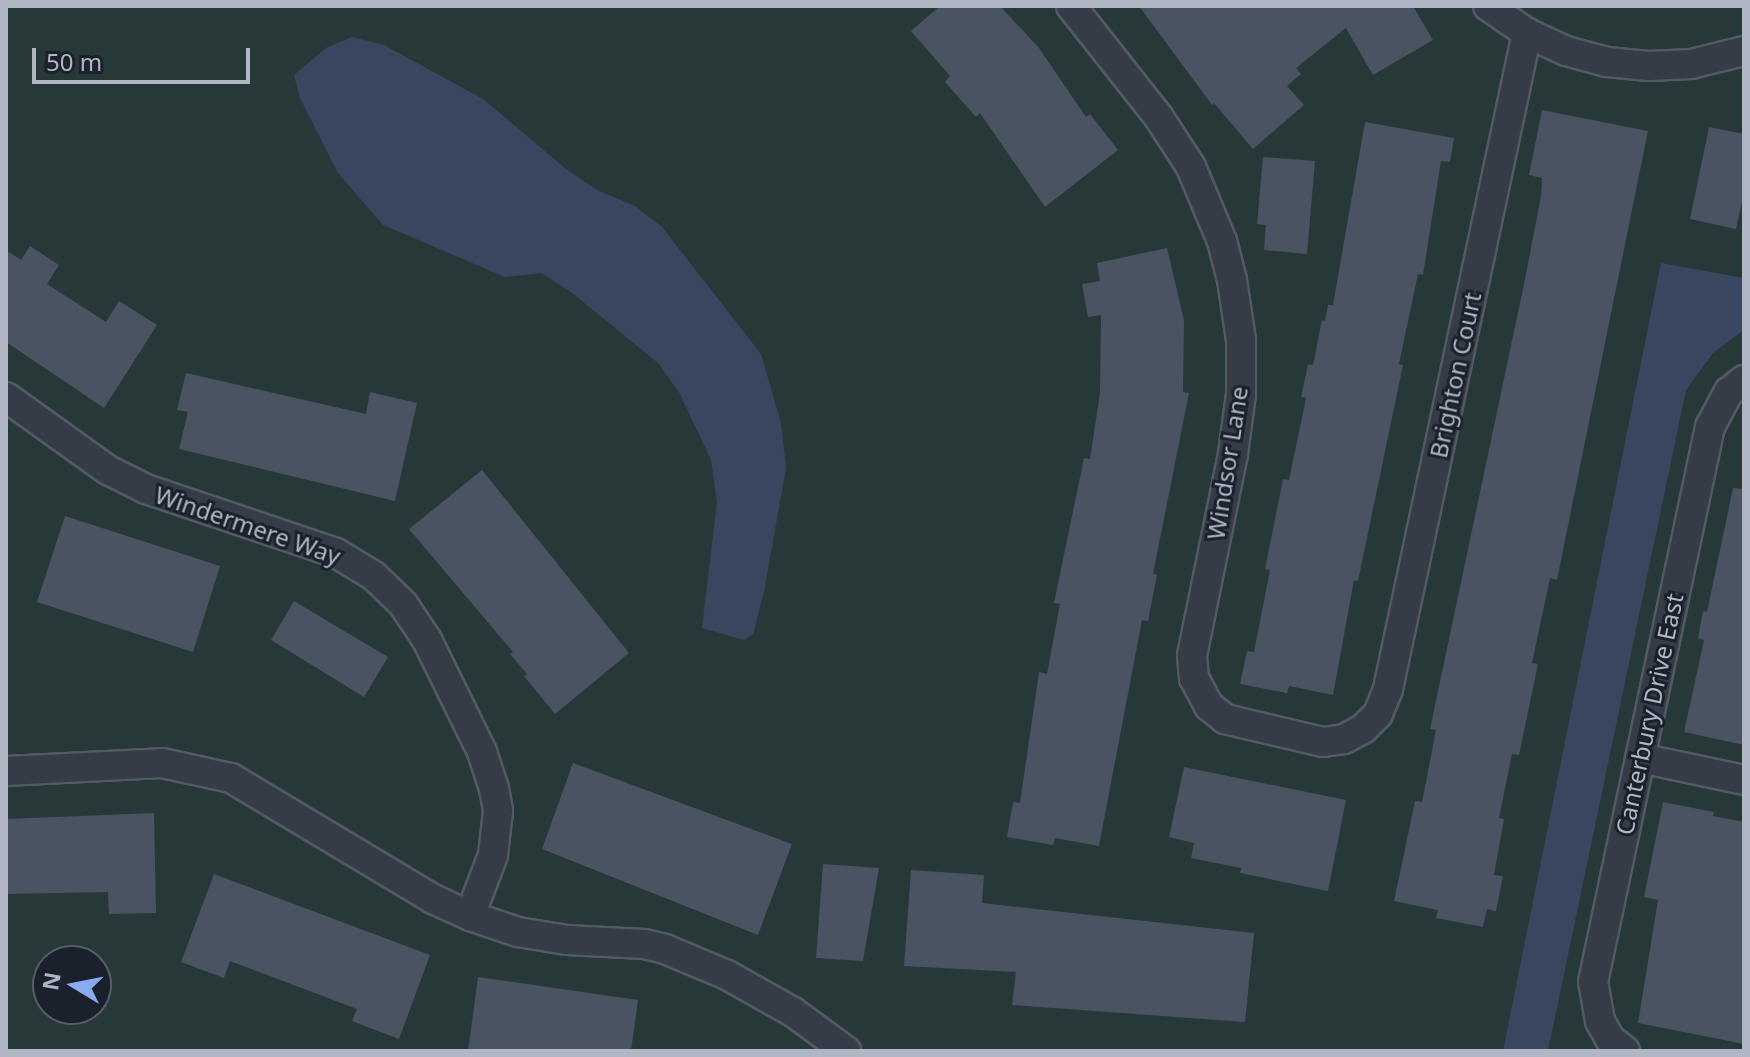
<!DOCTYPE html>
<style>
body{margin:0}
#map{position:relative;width:1750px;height:1057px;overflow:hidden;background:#222a36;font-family:"Noto Sans",sans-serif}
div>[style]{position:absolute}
.green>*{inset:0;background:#273839}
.water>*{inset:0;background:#38475f}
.building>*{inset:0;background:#4a5362}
.roads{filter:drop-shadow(2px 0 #535965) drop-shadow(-2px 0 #535965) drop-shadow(0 2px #535965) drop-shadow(0 -2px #535965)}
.minor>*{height:28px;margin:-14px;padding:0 14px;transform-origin:14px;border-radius:14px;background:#353c47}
span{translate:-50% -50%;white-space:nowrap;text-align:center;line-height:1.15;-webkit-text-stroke:6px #1b212c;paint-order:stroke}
.street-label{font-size:24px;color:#b0b6c3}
.frame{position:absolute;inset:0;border:8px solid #b0b6c3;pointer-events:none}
.north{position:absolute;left:32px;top:945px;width:80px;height:80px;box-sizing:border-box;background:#1b212c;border:2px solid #575d68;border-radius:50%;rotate:280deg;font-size:22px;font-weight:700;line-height:32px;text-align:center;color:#b0b6c3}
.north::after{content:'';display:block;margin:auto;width:28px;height:36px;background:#88abf0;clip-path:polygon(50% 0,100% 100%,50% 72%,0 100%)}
.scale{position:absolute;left:32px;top:48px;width:218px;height:36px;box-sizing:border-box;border:4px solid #b0b6c3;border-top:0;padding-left:10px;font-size:24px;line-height:28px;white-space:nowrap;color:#b0b6c3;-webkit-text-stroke:6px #1b212c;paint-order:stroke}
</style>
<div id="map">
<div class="green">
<i style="clip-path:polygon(evenodd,6px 6px,1744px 6px,1744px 1051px,6px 1051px,6px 6px,48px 961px,96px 961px,96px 1009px,48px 1009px,48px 961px)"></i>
</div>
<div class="water">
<i style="clip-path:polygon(352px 37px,384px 45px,483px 99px,566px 169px,597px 190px,635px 206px,662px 227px,761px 354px,781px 423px,786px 468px,764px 592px,753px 634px,744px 640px,702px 628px,717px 502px,711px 460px,680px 394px,658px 363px,571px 292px,541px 273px,505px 277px,383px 225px,338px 173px,300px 98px,294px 75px,326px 48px)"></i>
<i style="clip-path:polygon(1661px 263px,1744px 278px,1744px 330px,1713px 353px,1686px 390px,1548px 1051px,1503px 1051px)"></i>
</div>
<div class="building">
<i style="clip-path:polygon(940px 6px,1000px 6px,1039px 48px,1086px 117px,1090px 114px,1118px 150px,1045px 207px,980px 113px,976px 117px,945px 82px,950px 76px,911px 31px)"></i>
<i style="clip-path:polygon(1139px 6px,1413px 6px,1433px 40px,1373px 75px,1346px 28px,1296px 68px,1301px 74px,1287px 86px,1304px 105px,1253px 149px,1214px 103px,1212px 105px)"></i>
<i style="clip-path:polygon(1542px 110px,1648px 131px,1557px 580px,1550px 578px,1532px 663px,1538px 664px,1519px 755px,1512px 754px,1499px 818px,1504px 819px,1494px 875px,1503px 876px,1496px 911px,1487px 909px,1483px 927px,1436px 918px,1438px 910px,1394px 901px,1415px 801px,1422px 802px,1436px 730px,1430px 729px,1524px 284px,1541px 196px,1542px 178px,1529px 175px)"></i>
<i style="clip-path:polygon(1365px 122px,1454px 138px,1450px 162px,1441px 161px,1423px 275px,1418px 274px,1399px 364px,1403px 365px,1358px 581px,1354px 580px,1333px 695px,1289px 686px,1287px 693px,1240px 684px,1247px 651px,1254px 652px,1270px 570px,1265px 569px,1283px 479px,1289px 480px,1306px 398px,1301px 397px,1308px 364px,1313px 365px,1322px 320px,1325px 321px,1328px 305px,1333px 305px)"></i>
<i style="clip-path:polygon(1709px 127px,1744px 134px,1744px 192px,1736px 229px,1690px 219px)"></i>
<i style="clip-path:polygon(1263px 157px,1315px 161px,1307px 254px,1264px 250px,1266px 225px,1257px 224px)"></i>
<i style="clip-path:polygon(30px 246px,59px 265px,47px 284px,106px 322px,119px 301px,157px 325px,104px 408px,6px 342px,6px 250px,21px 260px)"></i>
<i style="clip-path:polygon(1167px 248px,1184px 320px,1183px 392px,1189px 393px,1153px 574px,1157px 575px,1148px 621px,1142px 620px,1099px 846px,1055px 838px,1053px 845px,1007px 837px,1013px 802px,1020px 803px,1039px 672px,1047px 674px,1060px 604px,1054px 603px,1084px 458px,1090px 459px,1100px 393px,1101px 315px,1088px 317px,1082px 284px,1100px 281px,1097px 263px)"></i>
<i style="clip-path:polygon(186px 373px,366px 414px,370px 392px,417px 403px,395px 501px,179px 449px,188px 412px,177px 410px)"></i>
<i style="clip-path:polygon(482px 470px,629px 653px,555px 714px,524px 676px,527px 674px,510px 654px,513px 652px,409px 529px)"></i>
<i style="clip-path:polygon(1733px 488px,1744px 489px,1744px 745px,1684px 732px,1704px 640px,1698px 638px,1703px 611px,1707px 612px)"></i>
<i style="clip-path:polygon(65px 516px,220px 566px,193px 652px,37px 602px)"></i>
<i style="clip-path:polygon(294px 601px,388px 657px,364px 697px,271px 640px)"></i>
<i style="clip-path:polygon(573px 763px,792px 844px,758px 935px,542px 849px)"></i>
<i style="clip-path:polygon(1184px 767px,1346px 800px,1328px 891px,1240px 873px,1241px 868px,1191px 858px,1194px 843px,1169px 837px)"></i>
<i style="clip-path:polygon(1663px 802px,1714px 812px,1713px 816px,1744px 822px,1744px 1044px,1638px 1023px,1658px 900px,1644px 897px)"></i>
<i style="clip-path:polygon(154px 813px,156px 913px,109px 914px,108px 892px,6px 894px,6px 819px)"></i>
<i style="clip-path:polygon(823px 864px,879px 868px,863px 961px,816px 958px)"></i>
<i style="clip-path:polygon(911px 870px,984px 875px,982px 903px,1254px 933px,1245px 1022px,1012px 1005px,1016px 972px,904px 966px)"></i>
<i style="clip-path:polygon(214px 874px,430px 955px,399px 1039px,352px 1021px,357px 1009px,230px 961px,224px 978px,181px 962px)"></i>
<i style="clip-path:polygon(478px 977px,638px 1000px,631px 1051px,468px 1051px)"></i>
</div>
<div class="roads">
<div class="minor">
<i style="left:1071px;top:6px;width:140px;rotate:51.7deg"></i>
<i style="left:1158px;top:116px;width:61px;rotate:57.1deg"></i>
<i style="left:1191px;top:167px;width:80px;rotate:67.3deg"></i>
<i style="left:1222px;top:241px;width:40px;rotate:75.6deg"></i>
<i style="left:1232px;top:280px;width:61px;rotate:81.5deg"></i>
<i style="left:1241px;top:340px;width:54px;rotate:90deg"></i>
<i style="left:1241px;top:394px;width:61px;rotate:97.6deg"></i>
<i style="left:1233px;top:454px;width:206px;rotate:101.5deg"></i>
<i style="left:1192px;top:656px;width:22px;rotate:85deg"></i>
<i style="left:1194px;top:678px;width:32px;rotate:62deg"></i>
<i style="left:1209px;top:706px;width:21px;rotate:39deg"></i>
<i style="left:1225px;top:719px;width:101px;rotate:13.2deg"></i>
<i style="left:1323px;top:742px;width:21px;rotate:-8deg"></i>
<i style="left:1344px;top:739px;width:21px;rotate:-28deg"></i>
<i style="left:1363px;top:729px;width:21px;rotate:-45deg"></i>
<i style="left:1378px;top:714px;width:27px;rotate:-68deg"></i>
<i style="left:1388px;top:689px;width:671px;rotate:-78.04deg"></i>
<i style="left:1488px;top:6px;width:47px;rotate:34.7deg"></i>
<i style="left:1527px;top:33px;width:43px;rotate:24.8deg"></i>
<i style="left:1566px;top:51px;width:42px;rotate:15deg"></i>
<i style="left:1607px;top:62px;width:42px;rotate:5.4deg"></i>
<i style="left:1649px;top:66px;width:42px;rotate:-2.7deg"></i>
<i style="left:1691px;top:64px;width:55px;rotate:-13.8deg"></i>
<i style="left:6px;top:397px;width:125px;rotate:35.6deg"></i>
<i style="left:108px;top:470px;width:42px;rotate:26.6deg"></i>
<i style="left:146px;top:489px;width:200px;rotate:18.6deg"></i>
<i style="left:336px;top:553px;width:44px;rotate:31.2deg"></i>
<i style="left:374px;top:576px;width:40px;rotate:44deg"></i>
<i style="left:403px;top:604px;width:43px;rotate:56.3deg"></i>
<i style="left:427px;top:640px;width:125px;rotate:63.8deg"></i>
<i style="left:482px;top:752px;width:38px;rotate:72deg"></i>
<i style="left:494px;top:788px;width:23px;rotate:80deg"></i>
<i style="left:498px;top:811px;width:44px;rotate:96.5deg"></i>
<i style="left:493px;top:855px;width:65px;rotate:110.7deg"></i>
<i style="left:1640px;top:758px;width:106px;rotate:11.9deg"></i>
<i style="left:6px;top:771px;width:156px;rotate:-2.9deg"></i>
<i style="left:162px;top:763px;width:71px;rotate:12.3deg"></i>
<i style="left:231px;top:778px;width:235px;rotate:30.9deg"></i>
<i style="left:433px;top:899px;width:41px;rotate:24.7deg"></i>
<i style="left:470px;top:916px;width:51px;rotate:18.4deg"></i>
<i style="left:518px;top:932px;width:50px;rotate:9.3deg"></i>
<i style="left:567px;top:940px;width:77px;rotate:3deg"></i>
<i style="left:644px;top:944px;width:22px;rotate:13deg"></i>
<i style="left:665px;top:949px;width:67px;rotate:22.8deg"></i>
<i style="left:727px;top:975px;width:76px;rotate:29.3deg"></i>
<i style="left:793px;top:1012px;width:66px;rotate:36.3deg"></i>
<i style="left:1625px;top:1051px;width:19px;rotate:-141deg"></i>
<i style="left:1610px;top:1039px;width:21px;rotate:-119deg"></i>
<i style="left:1600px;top:1021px;width:40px;rotate:-100deg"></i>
<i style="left:1593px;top:982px;width:567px;rotate:-78.1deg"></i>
<i style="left:1710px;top:427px;width:40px;rotate:-62deg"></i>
<i style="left:1729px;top:392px;width:19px;rotate:-39deg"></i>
</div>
</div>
<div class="street-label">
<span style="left:1455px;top:375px;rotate:-78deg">Brighton Court</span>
<span style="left:1227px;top:463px;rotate:-81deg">Windsor Lane</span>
<span style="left:248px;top:525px;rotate:19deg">Windermere Way</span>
<span style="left:1649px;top:714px;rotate:-78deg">Canterbury Drive East</span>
</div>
<div class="frame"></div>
<div class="north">N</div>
<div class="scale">50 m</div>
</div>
